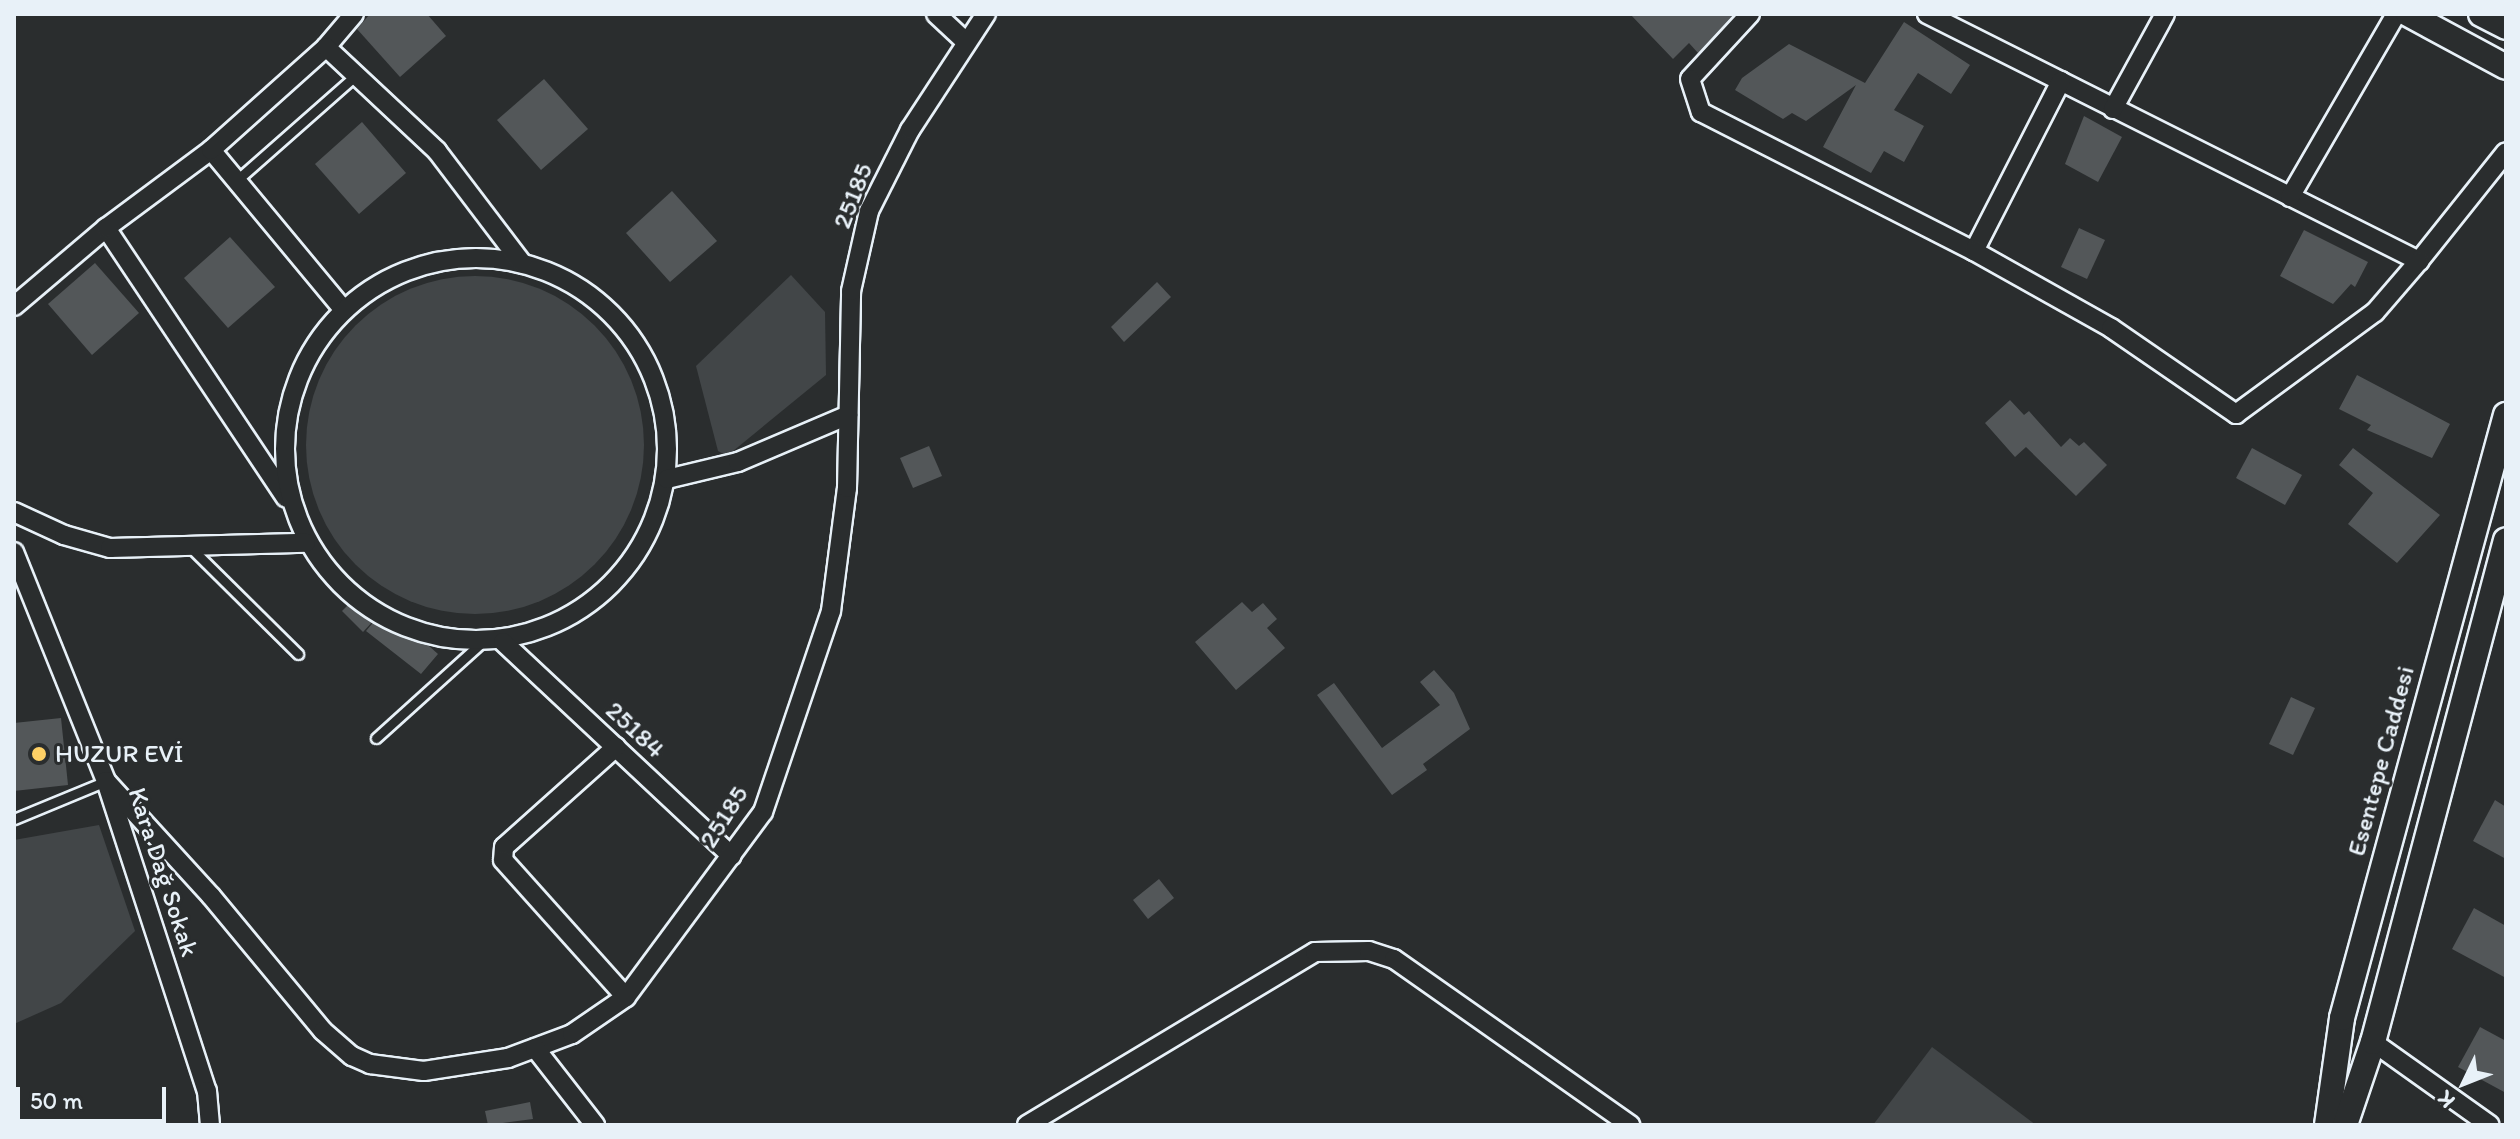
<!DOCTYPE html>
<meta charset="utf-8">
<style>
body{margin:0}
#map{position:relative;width:2520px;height:1139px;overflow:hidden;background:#2a2d2e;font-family:Itim,sans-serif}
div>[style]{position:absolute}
.green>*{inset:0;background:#424648}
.round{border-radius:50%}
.building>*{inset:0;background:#535759}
.roads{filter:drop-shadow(2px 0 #e8f1f8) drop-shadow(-2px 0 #e8f1f8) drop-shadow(0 2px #e8f1f8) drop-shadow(0 -2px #e8f1f8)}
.lane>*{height:9px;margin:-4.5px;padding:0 4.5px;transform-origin:4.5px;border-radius:4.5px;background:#2a2d2e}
.street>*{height:18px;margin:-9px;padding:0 9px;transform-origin:9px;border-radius:9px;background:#2a2d2e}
.street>.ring{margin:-9px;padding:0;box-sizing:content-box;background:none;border:18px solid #2a2d2e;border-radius:50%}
.secondary>*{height:24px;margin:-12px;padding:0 12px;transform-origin:12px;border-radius:12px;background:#2a2d2e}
.dots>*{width:22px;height:22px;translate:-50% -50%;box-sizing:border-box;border:4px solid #2a2d2e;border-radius:50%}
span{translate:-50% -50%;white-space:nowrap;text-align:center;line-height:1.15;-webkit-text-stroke:6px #2a2d2e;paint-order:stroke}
.street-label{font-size:26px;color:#e8f1f8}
.poi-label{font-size:26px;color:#e8f1f8}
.left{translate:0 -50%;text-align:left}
.frame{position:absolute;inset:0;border:16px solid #e8f1f8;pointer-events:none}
.north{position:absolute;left:2424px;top:1043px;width:80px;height:80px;-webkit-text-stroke:6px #2a2d2e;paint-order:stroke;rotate:227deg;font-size:22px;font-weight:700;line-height:32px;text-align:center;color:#e8f1f8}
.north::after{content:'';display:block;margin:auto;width:28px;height:36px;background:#e8f1f8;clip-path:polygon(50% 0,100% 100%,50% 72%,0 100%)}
.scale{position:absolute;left:16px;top:1087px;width:150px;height:36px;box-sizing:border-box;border:4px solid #e8f1f8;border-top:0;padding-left:10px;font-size:24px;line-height:28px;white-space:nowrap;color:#e8f1f8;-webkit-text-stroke:6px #2a2d2e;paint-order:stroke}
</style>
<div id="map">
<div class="green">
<i style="clip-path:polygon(791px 275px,825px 312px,826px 375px,727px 456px,718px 451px,696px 366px)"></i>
<i class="round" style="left:306px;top:276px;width:338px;height:338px"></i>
<i style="clip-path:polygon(99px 825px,135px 931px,61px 1003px,14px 1024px,14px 840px)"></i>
<i style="clip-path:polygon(1932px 1047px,2036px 1125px,1873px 1125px)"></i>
</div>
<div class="building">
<i style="clip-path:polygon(370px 14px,427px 14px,446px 36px,400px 77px,357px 29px)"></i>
<i style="clip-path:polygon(1630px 14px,1734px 14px,1698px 53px,1689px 43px,1673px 59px)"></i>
<i style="clip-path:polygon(1904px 22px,1970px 65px,1951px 94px,1918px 73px,1894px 110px,1924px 126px,1904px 162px,1884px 151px,1871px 173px,1823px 147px,1856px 85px,1806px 121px,1792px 113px,1783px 119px,1735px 90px,1742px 78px,1789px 44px,1865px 83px)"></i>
<i style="clip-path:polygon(544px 79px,588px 129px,541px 170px,497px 120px)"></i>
<i style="clip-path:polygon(2084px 116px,2122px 137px,2098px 182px,2065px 164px)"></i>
<i style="clip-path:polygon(362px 122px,406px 173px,359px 214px,315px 164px)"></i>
<i style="clip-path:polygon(672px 191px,717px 241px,670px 282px,626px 233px)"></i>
<i style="clip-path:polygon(2079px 228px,2105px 240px,2087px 279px,2061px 267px)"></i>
<i style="clip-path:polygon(2304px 230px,2368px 262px,2355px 287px,2351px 284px,2333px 304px,2280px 276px)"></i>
<i style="clip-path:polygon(230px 237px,275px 287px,228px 328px,184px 278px)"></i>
<i style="clip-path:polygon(95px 263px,139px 313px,92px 355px,48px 304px)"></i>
<i style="clip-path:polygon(1157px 282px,1171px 297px,1124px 342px,1111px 327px)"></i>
<i style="clip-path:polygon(2357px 375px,2450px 424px,2432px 458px,2367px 430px,2371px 425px,2339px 409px)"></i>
<i style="clip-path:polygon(2010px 400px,2024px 415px,2029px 411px,2061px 447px,2070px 438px,2079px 446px,2084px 442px,2107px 465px,2076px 496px,2026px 447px,2015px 457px,1985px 423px)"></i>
<i style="clip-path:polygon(929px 446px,942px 476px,913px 488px,900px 458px)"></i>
<i style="clip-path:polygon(2252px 448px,2302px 475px,2285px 505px,2236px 478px)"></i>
<i style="clip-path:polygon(2353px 448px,2440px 515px,2397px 563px,2348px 524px,2373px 493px,2339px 465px)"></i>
<i style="clip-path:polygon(354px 599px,375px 619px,363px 632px,342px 611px)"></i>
<i style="clip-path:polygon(1242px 602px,1252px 612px,1263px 603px,1277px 619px,1267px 628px,1285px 648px,1236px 690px,1195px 642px)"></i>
<i style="clip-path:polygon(381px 613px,398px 628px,403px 623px,438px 654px,421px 674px,366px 631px)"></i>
<i style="clip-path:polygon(1434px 670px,1454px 693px,1470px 729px,1423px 764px,1427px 770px,1392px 795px,1317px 695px,1334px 683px,1382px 748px,1440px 705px,1420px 682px)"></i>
<i style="clip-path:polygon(2291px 697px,2315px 708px,2293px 755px,2269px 744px)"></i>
<i style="clip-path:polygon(61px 718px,68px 785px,14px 791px,14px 723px)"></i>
<i style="clip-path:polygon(2495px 800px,2506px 807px,2506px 859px,2473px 841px)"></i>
<i style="clip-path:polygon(1159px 879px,1174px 898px,1148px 919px,1133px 900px)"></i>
<i style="clip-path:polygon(2474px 908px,2506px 926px,2506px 978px,2452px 949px)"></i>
<i style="clip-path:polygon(2480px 1027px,2506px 1041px,2506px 1093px,2458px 1067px)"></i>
<i style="clip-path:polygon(530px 1102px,533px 1119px,488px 1125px,485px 1111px)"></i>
</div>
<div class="roads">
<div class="lane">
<i style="left:237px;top:180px;width:159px;rotate:-41.4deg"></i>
<i style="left:190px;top:547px;width:152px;rotate:44.7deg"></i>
<i style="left:376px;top:738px;width:140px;rotate:-42.1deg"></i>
<i style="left:14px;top:819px;width:100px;rotate:-22.4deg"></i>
</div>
<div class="street">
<i style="left:936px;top:14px;width:41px;rotate:43deg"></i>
<i style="left:1750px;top:14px;width:88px;rotate:132.7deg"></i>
<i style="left:1690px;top:79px;width:35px;rotate:72deg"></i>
<i style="left:1701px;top:112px;width:306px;rotate:27deg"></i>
<i style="left:1927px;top:14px;width:551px;rotate:26.66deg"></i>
<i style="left:2419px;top:261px;width:139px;rotate:-51.4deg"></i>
<i style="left:326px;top:47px;width:43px;rotate:-49.7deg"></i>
<i style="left:2061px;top:81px;width:191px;rotate:117.1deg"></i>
<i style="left:1974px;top:251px;width:157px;rotate:29.3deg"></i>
<i style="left:2111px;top:328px;width:152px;rotate:34.5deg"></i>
<i style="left:2236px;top:414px;width:172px;rotate:-36.3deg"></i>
<i style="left:2375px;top:312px;width:67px;rotate:-49.2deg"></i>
<i style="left:2113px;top:109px;width:108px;rotate:-61.3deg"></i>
<i style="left:211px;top:150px;width:207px;rotate:50.3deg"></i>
<i style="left:2290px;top:197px;width:211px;rotate:-59.9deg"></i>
<i style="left:106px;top:228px;width:324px;rotate:56.3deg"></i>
<i class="ring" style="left:285px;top:258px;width:364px;height:364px"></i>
<i style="left:14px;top:306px;width:121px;rotate:-40.3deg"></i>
<i style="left:106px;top:228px;width:131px;rotate:-36.6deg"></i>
<i style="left:211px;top:150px;width:154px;rotate:-41.8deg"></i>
<i style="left:326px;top:47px;width:152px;rotate:43.1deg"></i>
<i style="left:437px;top:151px;width:141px;rotate:52.8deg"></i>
<i style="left:667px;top:479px;width:73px;rotate:-13.5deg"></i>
<i style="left:738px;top:462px;width:120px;rotate:-23.1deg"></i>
<i style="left:14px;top:512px;width:55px;rotate:24.7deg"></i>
<i style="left:64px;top:535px;width:48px;rotate:15.8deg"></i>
<i style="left:110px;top:548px;width:196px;rotate:-1.5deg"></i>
<i style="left:14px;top:552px;width:247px;rotate:68.1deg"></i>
<i style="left:106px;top:781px;width:326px;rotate:72deg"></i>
<i style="left:207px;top:1091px;width:34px;rotate:85deg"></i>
<i style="left:503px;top:642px;width:313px;rotate:43.1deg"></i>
<i style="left:616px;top:747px;width:150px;rotate:138.2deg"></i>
<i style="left:504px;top:847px;width:13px;rotate:94deg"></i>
<i style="left:503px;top:860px;width:184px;rotate:48.1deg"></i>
<i style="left:106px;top:781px;width:156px;rotate:47.6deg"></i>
<i style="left:211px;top:896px;width:175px;rotate:50.3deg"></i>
<i style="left:323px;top:1031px;width:38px;rotate:41deg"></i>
<i style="left:352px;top:1056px;width:20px;rotate:24deg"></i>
<i style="left:370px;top:1064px;width:54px;rotate:7.4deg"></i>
<i style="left:424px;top:1071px;width:85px;rotate:-8.8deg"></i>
<i style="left:508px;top:1058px;width:68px;rotate:-20.6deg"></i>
<i style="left:572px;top:1034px;width:65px;rotate:-34.4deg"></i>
<i style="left:626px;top:997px;width:230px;rotate:-53.5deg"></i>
<i style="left:763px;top:812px;width:212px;rotate:-71.3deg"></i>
<i style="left:831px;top:611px;width:124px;rotate:-82.6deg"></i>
<i style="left:847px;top:488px;width:197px;rotate:-88.8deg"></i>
<i style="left:851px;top:291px;width:82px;rotate:-77.3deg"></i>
<i style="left:869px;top:211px;width:91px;rotate:-63.2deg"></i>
<i style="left:910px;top:130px;width:139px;rotate:-56.8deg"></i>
<i style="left:2373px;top:1042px;width:143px;rotate:35.4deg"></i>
<i style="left:535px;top:1048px;width:98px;rotate:52.1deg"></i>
<i style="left:1027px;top:1125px;width:336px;rotate:-31deg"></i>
<i style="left:1315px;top:952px;width:54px;rotate:-1.1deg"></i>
<i style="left:1369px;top:951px;width:26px;rotate:18deg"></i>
<i style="left:1394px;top:959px;width:289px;rotate:35.1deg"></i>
</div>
<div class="secondary">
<i style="left:2408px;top:14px;width:111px;rotate:28.4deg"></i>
<i style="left:2481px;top:14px;width:28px;rotate:27deg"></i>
<i style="left:2327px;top:1125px;width:108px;rotate:-82deg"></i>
<i style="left:2342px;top:1018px;width:625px;rotate:-74.79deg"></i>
<i style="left:2345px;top:1125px;width:88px;rotate:-71.4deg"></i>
<i style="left:2373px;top:1042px;width:519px;rotate:-75.16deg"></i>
</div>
</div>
<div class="dots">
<i style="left:39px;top:754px;background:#ffd166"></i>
</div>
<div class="street-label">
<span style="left:853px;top:196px;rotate:-69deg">25185</span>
<span style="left:635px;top:730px;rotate:43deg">25184</span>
<span style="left:2381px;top:761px;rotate:-75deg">Esentepe Caddesi</span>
<span style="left:724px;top:817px;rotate:-58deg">25185</span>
<span style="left:163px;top:872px;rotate:72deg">Kara Dağ Sokak</span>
</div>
<div class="poi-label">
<span class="left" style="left:55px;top:754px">HUZUR EVİ</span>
</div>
<div class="frame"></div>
<div class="north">K</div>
<div class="scale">50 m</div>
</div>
